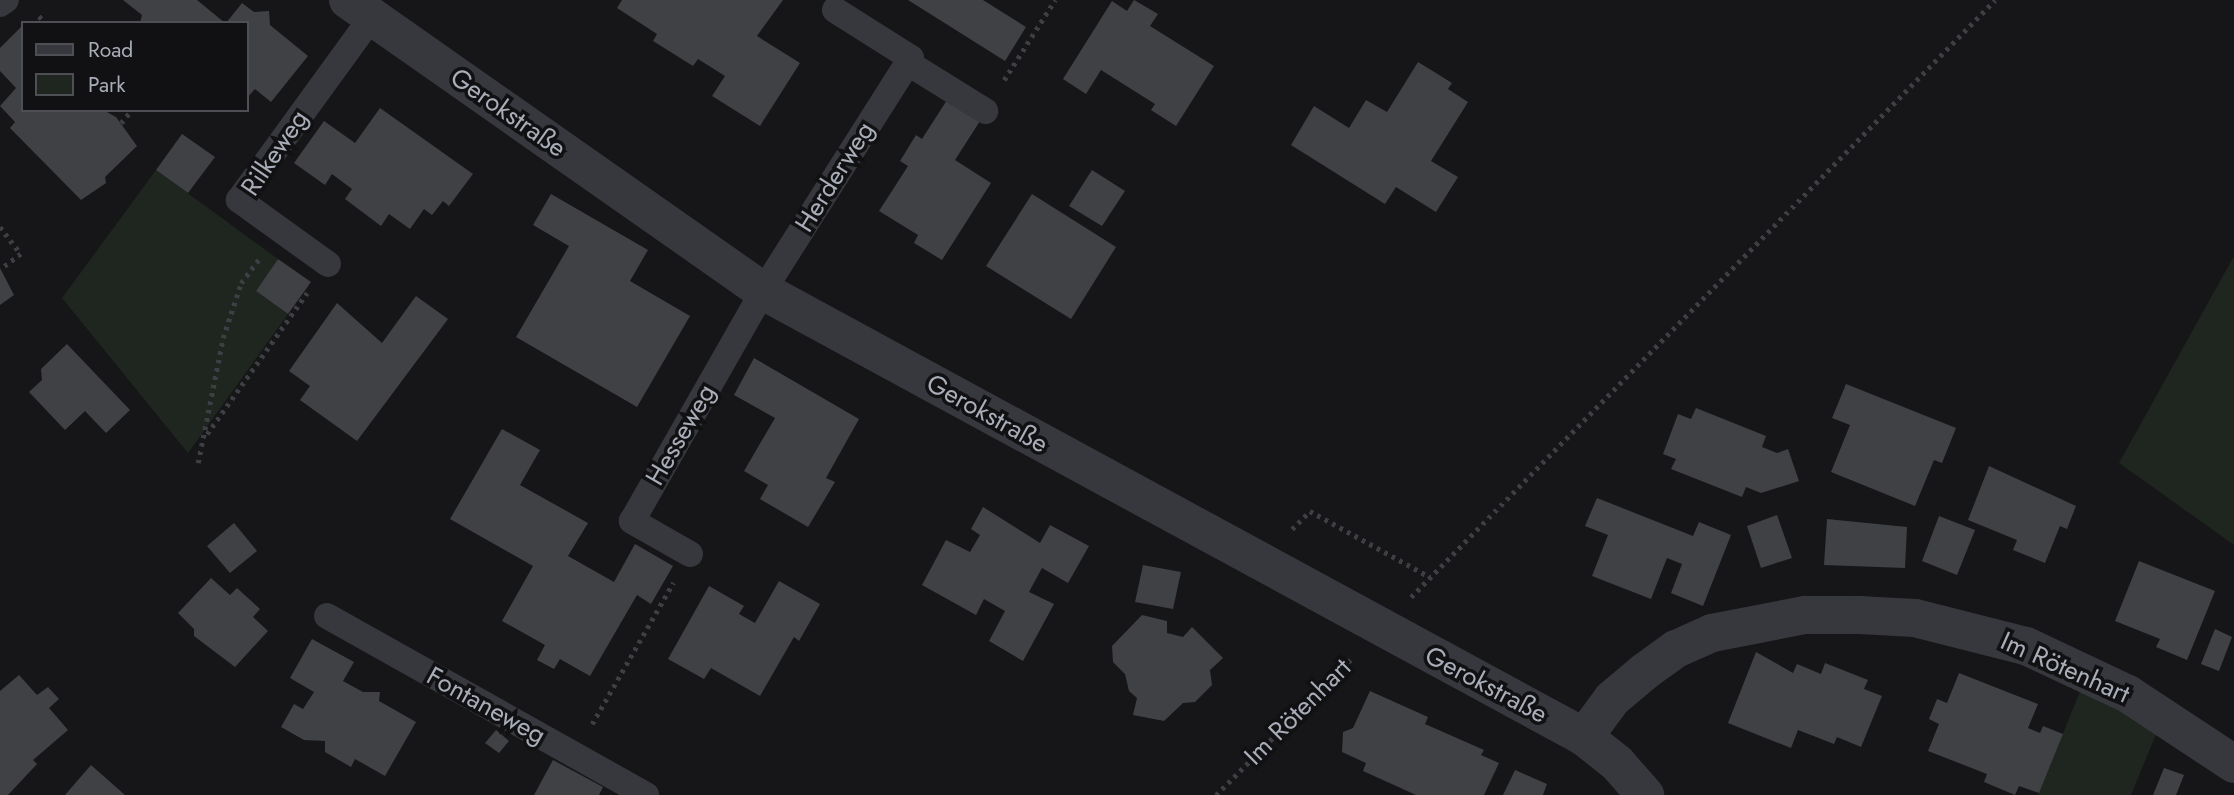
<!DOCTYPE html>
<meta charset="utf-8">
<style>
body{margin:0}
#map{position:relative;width:2234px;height:795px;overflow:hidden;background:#161618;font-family:Jost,sans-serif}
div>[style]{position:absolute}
.green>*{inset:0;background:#1e261f}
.building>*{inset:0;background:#404145}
.path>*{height:4.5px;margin-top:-2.25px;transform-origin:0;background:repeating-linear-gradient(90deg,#3d3f44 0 3.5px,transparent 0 8.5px)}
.service>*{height:26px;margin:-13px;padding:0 13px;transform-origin:13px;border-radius:13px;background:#37383d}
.minor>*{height:38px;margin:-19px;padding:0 19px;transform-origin:19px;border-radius:19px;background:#37383d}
span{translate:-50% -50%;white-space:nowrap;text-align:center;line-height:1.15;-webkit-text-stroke:7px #111113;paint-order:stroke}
.street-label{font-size:26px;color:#a8adb8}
.legend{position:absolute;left:21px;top:21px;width:228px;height:91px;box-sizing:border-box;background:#111113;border:2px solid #4d4f55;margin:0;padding:9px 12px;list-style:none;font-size:21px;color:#a8adb8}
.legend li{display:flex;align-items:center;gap:14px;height:35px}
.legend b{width:35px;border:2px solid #4d4f55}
</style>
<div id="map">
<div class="green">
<i style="clip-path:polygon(156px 170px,278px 259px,256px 291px,288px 314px,188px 453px,62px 298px)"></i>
<i style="clip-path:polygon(2234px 256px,2234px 545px,2119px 463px)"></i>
<i style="clip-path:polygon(2081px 689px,2157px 732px,2131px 795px,2038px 795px)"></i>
</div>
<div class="building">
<i style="clip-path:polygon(123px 0,197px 0,225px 23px,140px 23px,142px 15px)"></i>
<i style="clip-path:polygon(622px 0,783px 0,757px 36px,800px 63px,760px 126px,712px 96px,725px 76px,698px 59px,693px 66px,653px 41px,657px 34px,617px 8px)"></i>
<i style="clip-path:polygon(908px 0,983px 0,1026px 27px,1005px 61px)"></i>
<i style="clip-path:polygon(1134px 0,1158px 14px,1150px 26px,1214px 66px,1176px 126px,1151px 110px,1155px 104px,1101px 70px,1086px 94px,1063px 79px,1112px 1px,1127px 11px)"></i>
<i style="clip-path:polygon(242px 3px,254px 12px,269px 11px,270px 25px,308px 56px,271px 102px,255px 89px,247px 98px,247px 23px,226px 23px)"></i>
<i style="clip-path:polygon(21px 27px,23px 110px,103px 110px,116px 117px,137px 146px,105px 177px,106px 183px,81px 200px,10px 128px,15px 122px,0 106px,16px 88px,0 71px,0 48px)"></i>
<i style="clip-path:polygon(1418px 62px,1452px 83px,1448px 89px,1468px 102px,1431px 161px,1458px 177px,1436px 212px,1396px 187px,1385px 204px,1291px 145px,1314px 106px,1349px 128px,1366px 100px,1387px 112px)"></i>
<i style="clip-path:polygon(947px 100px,980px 121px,955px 160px,991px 183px,942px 260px,914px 243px,918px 235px,879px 211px,908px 166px,900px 161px,916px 135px,922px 139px)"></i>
<i style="clip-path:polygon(380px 108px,473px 174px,449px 206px,443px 201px,432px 215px,424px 209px,410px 229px,389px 214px,381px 226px,345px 199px,352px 189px,332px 174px,325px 185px,294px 163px,324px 121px,355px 143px)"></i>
<i style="clip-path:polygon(182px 134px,215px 157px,188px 193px,156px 170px)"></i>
<i style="clip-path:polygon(1092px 170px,1125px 191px,1102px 226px,1069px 206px)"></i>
<i style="clip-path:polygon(551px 194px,648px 250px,630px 281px,690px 316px,637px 407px,516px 337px,569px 246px,533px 225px)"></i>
<i style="clip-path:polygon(1032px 194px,1116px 247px,1071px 319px,986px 266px)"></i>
<i style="clip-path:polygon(278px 259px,311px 282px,288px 314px,256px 291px)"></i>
<i style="clip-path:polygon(0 268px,14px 295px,0 305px)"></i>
<i style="clip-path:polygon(416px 296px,448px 319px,357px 441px,300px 400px,310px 386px,289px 371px,337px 303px,382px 343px)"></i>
<i style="clip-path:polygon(67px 344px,130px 410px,106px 433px,85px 411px,65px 430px,29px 392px,42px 380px,41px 369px)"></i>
<i style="clip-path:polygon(754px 358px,859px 419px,826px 478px,835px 482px,808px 527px,760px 499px,768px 485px,744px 471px,775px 418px,734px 395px)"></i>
<i style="clip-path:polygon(1846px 384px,1956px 428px,1942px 463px,1934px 460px,1915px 506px,1831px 472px,1850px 425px,1832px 418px)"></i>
<i style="clip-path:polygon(1696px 408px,1766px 436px,1762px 447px,1777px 453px,1788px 449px,1799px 481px,1761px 493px,1746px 487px,1742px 497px,1671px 469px,1676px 459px,1663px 454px,1678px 414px,1691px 419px)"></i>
<i style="clip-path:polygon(502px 429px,540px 450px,520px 485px,588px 523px,568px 556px,614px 582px,635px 544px,673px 566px,651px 604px,637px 595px,590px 676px,560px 659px,554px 669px,537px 660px,545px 645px,502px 621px,533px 566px,450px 519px)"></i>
<i style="clip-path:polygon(1989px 466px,2076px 506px,2067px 529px,2060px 526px,2045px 563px,2013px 550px,2017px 540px,1968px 520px)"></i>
<i style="clip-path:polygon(1597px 498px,1693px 536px,1699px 522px,1731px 535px,1703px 606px,1671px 593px,1682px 564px,1667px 558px,1651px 599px,1592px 576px,1608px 535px,1585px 526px)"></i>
<i style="clip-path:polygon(983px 507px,1040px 543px,1050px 525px,1089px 546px,1068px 583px,1042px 568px,1029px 592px,1054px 604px,1023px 661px,989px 641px,1005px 611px,984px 599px,976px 615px,922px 585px,946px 540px,970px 552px,980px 535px,971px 529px)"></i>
<i style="clip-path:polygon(1777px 515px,1792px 558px,1761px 568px,1747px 526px)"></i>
<i style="clip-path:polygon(1939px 516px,1975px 530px,1957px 575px,1922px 561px)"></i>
<i style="clip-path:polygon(1827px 519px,1907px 527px,1905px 568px,1824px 565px)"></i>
<i style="clip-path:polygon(234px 523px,257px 551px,230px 573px,207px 546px)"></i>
<i style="clip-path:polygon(2139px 561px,2215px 591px,2187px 660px,2156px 647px,2160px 639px,2115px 621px)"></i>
<i style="clip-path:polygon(1143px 565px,1181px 572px,1173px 609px,1135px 602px)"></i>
<i style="clip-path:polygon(211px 578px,230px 595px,237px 588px,260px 609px,253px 617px,268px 631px,235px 667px,194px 636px,194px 629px,178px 613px)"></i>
<i style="clip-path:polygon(779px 581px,820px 604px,799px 641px,794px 637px,760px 696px,711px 668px,704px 679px,668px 659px,709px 586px,744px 606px,739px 614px,755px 623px)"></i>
<i style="clip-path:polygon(1142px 615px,1167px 621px,1167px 633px,1183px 637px,1192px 627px,1223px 658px,1210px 670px,1212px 685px,1195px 702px,1183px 703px,1164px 721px,1133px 715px,1137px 698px,1129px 691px,1125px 674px,1113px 662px,1112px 646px)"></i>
<i style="clip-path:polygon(2215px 629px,2232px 637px,2219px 671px,2201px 664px)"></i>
<i style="clip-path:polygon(312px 639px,354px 662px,343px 681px,363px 692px,380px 692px,379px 701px,416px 722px,385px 776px,355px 759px,351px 767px,325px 752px,325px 741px,304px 740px,281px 727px,294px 704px,303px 709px,314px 692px,290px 678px)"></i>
<i style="clip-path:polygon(1756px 652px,1793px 673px,1797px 664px,1821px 674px,1825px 663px,1868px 680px,1864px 689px,1882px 696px,1861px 747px,1837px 737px,1834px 744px,1798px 730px,1791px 748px,1728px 723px)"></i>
<i style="clip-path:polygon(1959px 673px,2038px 704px,2028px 728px,2040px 733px,2043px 726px,2063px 734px,2039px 793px,2019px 786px,2015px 795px,1984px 782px,1987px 774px,1928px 751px,1939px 724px,1929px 719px,1937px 699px,1947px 703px)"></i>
<i style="clip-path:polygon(19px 675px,37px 695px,48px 687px,59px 699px,49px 708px,68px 730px,33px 760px,37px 764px,8px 795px,0 795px,0 691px)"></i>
<i style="clip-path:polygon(1370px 691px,1428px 717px,1425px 724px,1484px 750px,1481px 755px,1499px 763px,1484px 795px,1416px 795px,1363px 771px,1366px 763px,1342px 752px,1343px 732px,1353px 728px)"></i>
<i style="clip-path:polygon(496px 730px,509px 741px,499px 753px,485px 743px)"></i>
<i style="clip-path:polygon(553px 760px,603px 787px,599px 795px,534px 795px)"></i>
<i style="clip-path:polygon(91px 765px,125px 795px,65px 795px)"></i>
<i style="clip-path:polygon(2164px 768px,2184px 775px,2176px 795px,2153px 795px)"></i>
<i style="clip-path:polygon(1515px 770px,1547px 784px,1543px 795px,1503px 795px)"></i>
</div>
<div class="path">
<i style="left:39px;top:16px;width:10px;rotate:45deg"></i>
<i style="left:1004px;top:80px;width:95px;rotate:-57.5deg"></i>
<i style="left:121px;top:123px;width:17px;rotate:-50deg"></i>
<i style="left:0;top:227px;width:34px;rotate:52deg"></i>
<i style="left:21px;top:254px;width:25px;rotate:143deg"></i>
<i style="left:207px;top:434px;width:173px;rotate:-54.7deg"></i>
<i style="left:198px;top:463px;width:127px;rotate:-78.7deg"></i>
<i style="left:223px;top:338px;width:58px;rotate:-71.9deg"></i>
<i style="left:241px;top:283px;width:30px;rotate:-53deg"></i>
<i style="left:1292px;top:529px;width:25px;rotate:-45deg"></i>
<i style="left:1310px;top:511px;width:137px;rotate:28.8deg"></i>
<i style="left:1411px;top:597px;width:835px;rotate:-45.63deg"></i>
<i style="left:592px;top:724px;width:163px;rotate:-60.1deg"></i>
<i style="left:1216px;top:795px;width:192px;rotate:-45.2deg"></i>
</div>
<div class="service">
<i style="left:0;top:4px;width:7px;rotate:-34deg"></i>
<i style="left:908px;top:63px;width:91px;rotate:31.9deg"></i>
<i style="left:328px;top:264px;width:110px;rotate:-144.3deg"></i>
<i style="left:239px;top:200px;width:225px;rotate:-54deg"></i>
<i style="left:690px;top:554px;width:67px;rotate:-150.4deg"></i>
<i style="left:632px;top:521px;width:265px;rotate:-60.3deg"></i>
<i style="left:763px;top:291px;width:276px;rotate:-57.6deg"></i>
<i style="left:911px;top:58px;width:90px;rotate:-147.7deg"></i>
<i style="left:327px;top:616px;width:366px;rotate:29.3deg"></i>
</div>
<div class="minor">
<i style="left:348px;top:0;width:507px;rotate:35.04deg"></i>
<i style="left:763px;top:291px;width:934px;rotate:28.51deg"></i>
<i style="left:1584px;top:737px;width:42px;rotate:38.2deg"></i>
<i style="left:1617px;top:763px;width:43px;rotate:48.8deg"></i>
<i style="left:1584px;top:737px;width:47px;rotate:-53.6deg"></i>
<i style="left:1612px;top:699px;width:42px;rotate:-40.2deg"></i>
<i style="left:1644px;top:672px;width:39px;rotate:-36deg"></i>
<i style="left:1676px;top:649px;width:39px;rotate:-24deg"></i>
<i style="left:1712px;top:633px;width:95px;rotate:-11deg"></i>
<i style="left:1805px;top:615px;width:54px"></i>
<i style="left:1859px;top:615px;width:56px;rotate:3.1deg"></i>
<i style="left:1915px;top:618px;width:114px;rotate:14.2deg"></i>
<i style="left:2026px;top:646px;width:113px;rotate:25.2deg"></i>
<i style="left:2128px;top:694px;width:127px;rotate:33.4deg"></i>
</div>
<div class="street-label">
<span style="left:508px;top:113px;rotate:35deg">Gerokstraße</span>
<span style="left:275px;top:153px;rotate:-56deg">Rilkeweg</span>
<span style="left:835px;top:177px;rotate:-58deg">Herderweg</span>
<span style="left:987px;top:414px;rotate:29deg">Gerokstraße</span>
<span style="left:681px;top:435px;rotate:-60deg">Hesseweg</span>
<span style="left:2065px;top:668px;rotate:24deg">Im Rötenhart</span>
<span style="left:1486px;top:685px;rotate:28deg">Gerokstraße</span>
<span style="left:486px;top:706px;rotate:29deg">Fontaneweg</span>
<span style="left:1298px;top:712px;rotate:-45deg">Im Rötenhart</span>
</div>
<ul class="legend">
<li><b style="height:9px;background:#37383d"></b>Road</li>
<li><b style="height:19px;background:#1e261f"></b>Park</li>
</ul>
</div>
